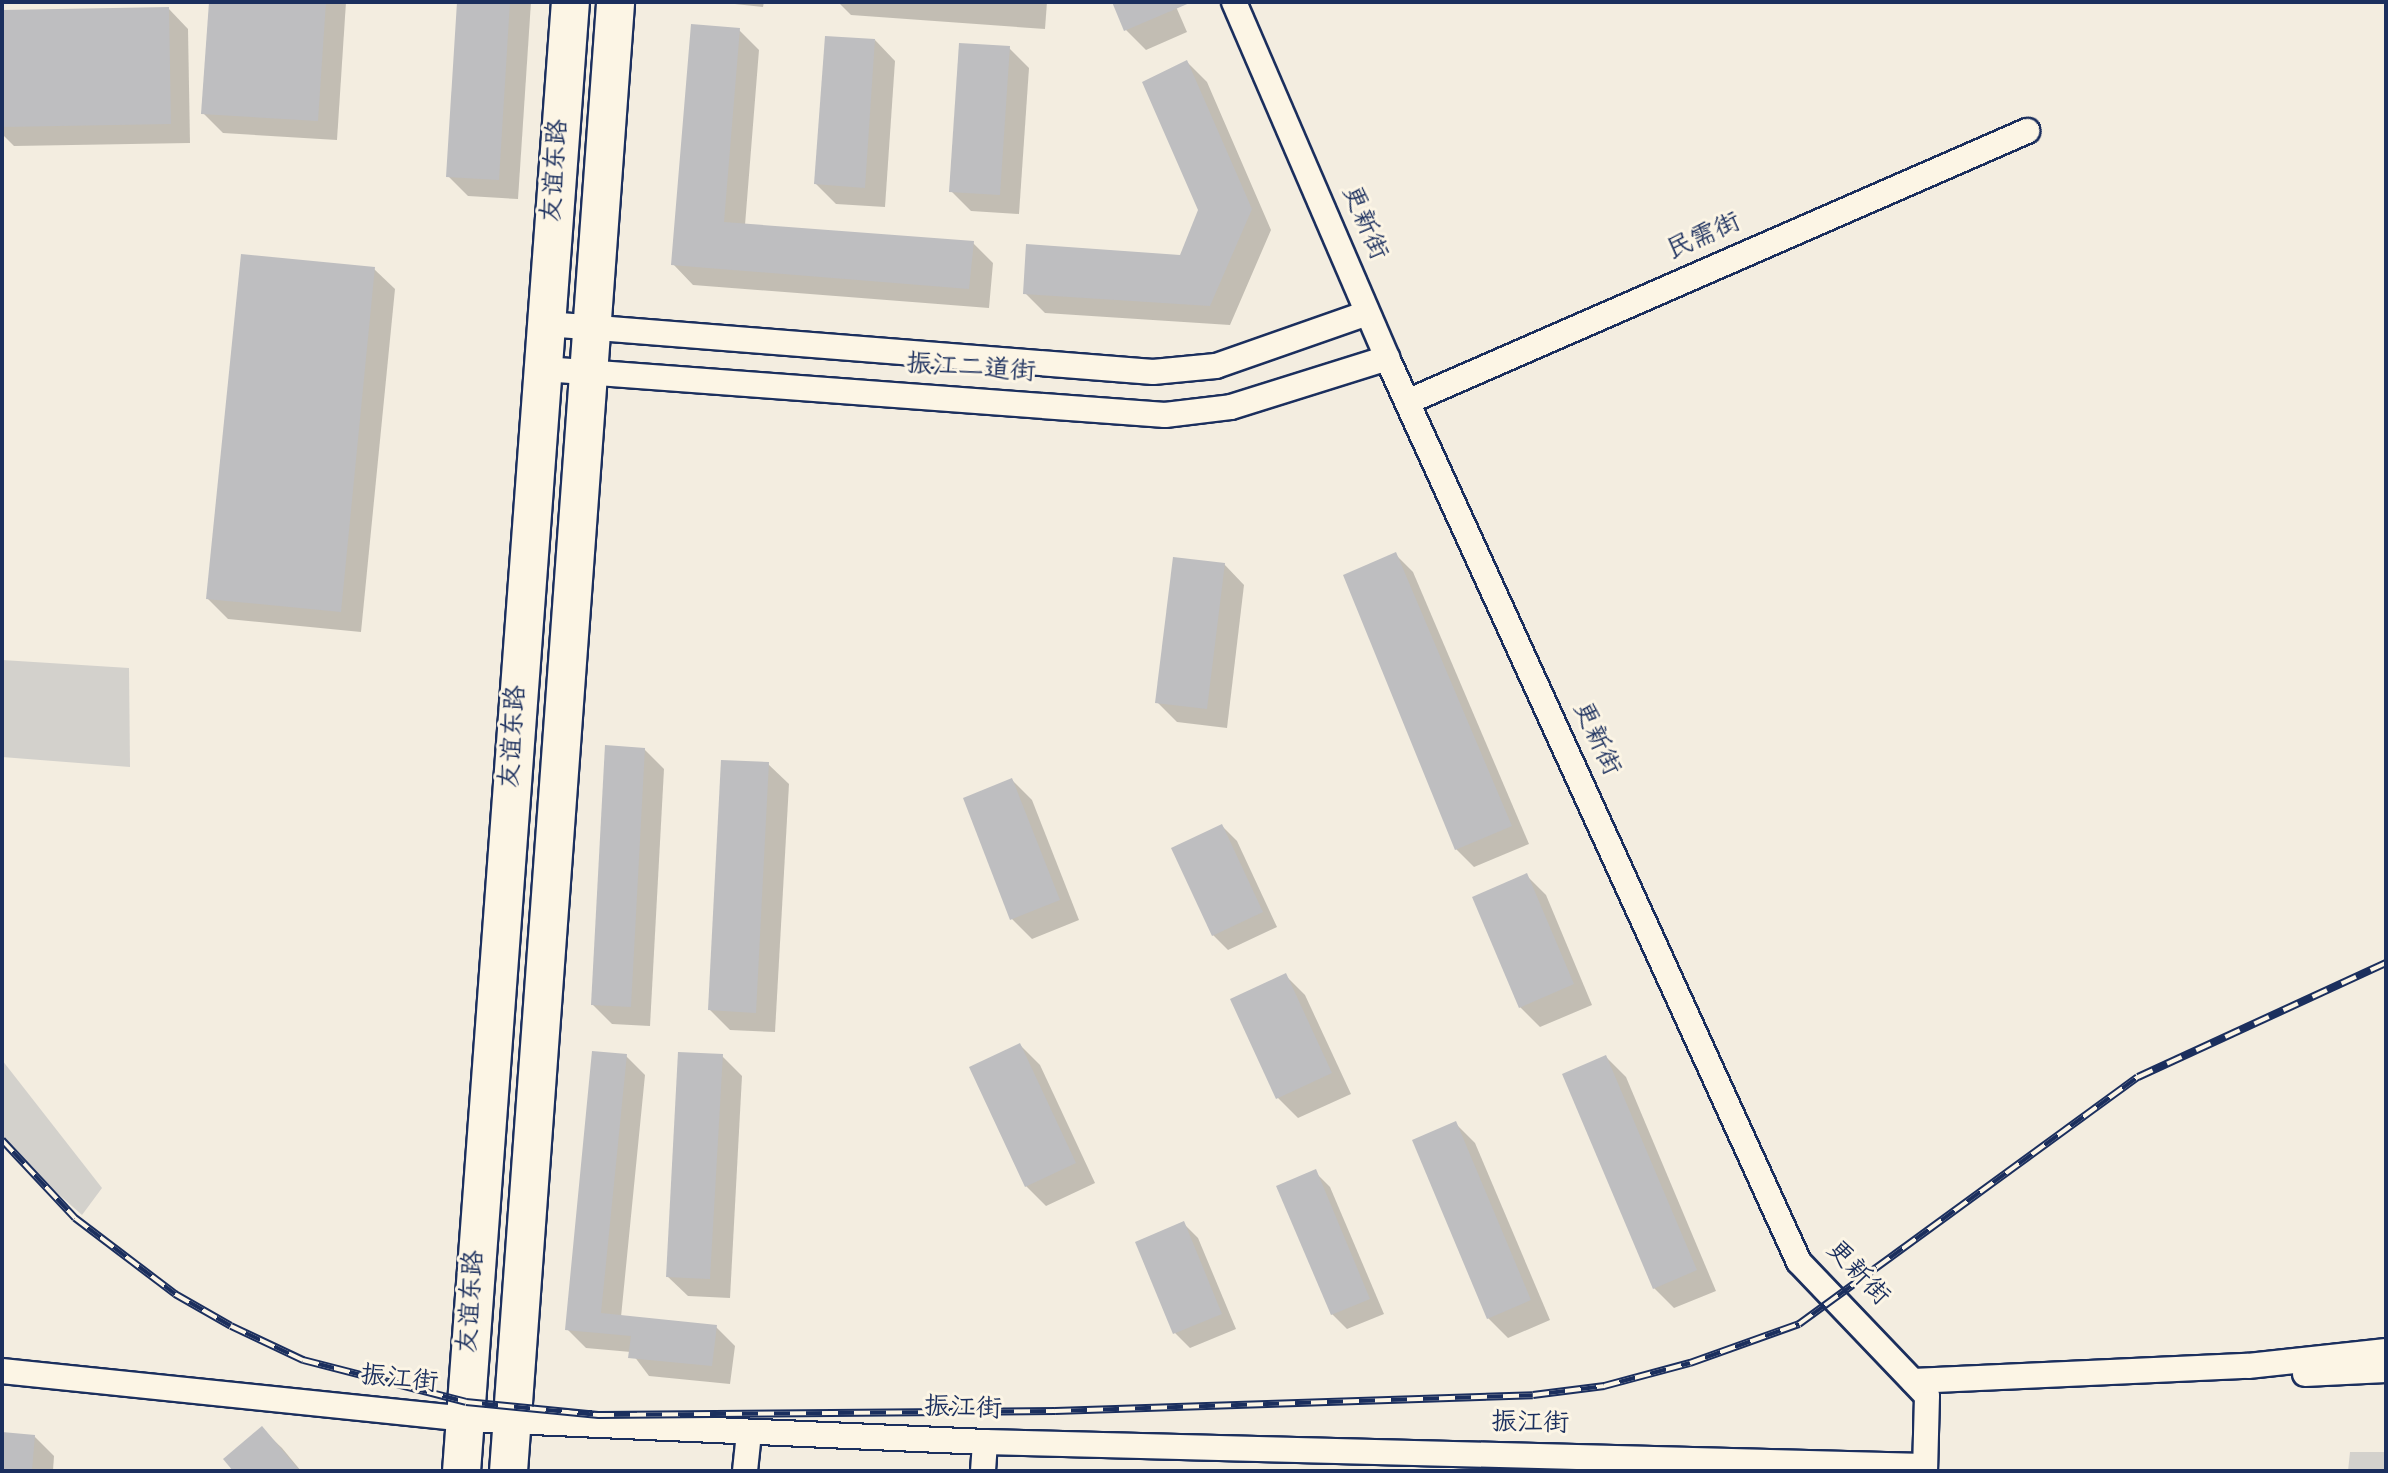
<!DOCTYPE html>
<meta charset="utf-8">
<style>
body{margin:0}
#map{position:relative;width:2388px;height:1473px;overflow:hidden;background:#f3ede0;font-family:"Gochi Hand","LXGW WenKai TC",sans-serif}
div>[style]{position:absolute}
.green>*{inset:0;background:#d3d1cc}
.shadow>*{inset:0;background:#0003}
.building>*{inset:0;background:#bebec0}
.roads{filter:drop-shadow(2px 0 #1b2f5e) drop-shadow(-2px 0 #1b2f5e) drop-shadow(0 2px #1b2f5e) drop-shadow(0 -2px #1b2f5e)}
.minor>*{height:24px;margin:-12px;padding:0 12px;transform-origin:12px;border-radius:12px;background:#fcf5e5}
.highway>*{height:37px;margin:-18.5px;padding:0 18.5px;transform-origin:18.5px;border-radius:18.5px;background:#fcf5e5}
.rail>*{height:8px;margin-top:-4px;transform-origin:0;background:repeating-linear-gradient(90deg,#fcf5e5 0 16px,#1b2f5e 0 32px);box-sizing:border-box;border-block:2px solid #1b2f5e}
span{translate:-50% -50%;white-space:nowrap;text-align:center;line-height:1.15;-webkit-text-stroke:6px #fcf5e5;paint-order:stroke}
.street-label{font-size:26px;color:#1b2f5e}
.frame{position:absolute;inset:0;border:4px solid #1b2f5e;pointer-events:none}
</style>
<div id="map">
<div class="green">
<i style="clip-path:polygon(2px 660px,129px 668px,130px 767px,2px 757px)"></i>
<i style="clip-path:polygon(2px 1060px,102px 1188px,82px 1215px,2px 1144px)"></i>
<i style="clip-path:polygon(2350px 1452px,2386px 1452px,2386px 1471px,2348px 1471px)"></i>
</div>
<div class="shadow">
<i style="clip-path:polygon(210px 2px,346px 2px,337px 140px,223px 133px,203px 113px)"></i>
<i style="clip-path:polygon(459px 2px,531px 2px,518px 199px,468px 196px,448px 176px)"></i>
<i style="clip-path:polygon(716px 2px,764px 2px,763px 7px)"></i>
<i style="clip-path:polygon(838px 2px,1047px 2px,1045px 29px,851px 15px)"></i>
<i style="clip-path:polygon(1113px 2px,1174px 2px,1187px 32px,1146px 50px,1126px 30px)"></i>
<i style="clip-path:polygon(168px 8px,188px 29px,190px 143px,14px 146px,2px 134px,2px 12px)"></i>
<i style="clip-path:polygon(739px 30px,759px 50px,745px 225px,973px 243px,993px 263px,989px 308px,693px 285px,673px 264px)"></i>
<i style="clip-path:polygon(875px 40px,895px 61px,885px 207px,836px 204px,816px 184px)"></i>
<i style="clip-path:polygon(1009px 48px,1029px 68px,1019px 214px,971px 211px,951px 191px)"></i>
<i style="clip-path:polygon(1187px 62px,1207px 82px,1271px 230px,1230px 325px,1045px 313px,1025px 293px,1181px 257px,1200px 210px)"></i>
<i style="clip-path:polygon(374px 269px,395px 289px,361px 632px,228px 619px,208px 599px)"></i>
<i style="clip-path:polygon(1395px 554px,1413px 572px,1529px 844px,1474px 867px,1456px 849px)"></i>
<i style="clip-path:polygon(1224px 564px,1244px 585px,1227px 728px,1177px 722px,1157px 702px)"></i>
<i style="clip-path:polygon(644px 749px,664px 769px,650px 1026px,612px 1024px,592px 1004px)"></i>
<i style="clip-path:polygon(768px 764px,789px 784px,775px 1032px,730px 1030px,710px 1010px)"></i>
<i style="clip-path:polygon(1012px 780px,1032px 800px,1079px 920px,1032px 939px,1012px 919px)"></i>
<i style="clip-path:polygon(1222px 826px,1237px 841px,1277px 927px,1228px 950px,1213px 935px)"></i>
<i style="clip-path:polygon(1526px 875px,1546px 895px,1592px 1005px,1540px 1027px,1520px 1007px)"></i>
<i style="clip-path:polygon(1285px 975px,1305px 995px,1351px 1094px,1298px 1118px,1278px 1098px,1232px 1000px)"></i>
<i style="clip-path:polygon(1020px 1045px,1040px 1065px,1095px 1183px,1046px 1206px,1026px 1186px)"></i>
<i style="clip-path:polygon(626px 1056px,645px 1075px,621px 1317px,716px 1327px,735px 1346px,730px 1384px,649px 1376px,631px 1352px,586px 1348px,567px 1329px)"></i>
<i style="clip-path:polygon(722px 1056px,742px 1076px,730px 1298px,688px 1296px,667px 1276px)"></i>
<i style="clip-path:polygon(1606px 1057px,1626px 1077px,1716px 1291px,1674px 1308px,1654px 1288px)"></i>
<i style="clip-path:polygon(1455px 1123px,1475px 1143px,1550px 1320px,1508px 1338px,1488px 1318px)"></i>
<i style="clip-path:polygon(1315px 1172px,1330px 1187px,1384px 1314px,1347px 1329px,1332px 1314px)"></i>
<i style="clip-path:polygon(1183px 1223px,1198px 1238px,1236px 1329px,1190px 1348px,1175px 1333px)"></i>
<i style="clip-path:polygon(262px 1429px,282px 1448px,301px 1471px,235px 1471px,225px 1459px)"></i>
<i style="clip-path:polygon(2px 1434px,34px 1436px,54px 1456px,53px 1471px,2px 1471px)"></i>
</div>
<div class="building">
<i style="clip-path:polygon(209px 2px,326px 2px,318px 121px,201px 114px)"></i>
<i style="clip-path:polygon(457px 2px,510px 2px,499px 180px,446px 177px)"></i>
<i style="clip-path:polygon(1112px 2px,1192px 2px,1124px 31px)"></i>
<i style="clip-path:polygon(169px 7px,171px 124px,2px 127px,2px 10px)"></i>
<i style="clip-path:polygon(691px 24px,740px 28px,724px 222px,974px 241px,969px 289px,671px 265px)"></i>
<i style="clip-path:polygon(825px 36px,875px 39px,865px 188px,814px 184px)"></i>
<i style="clip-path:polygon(959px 43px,1010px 46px,1000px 195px,949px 192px)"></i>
<i style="clip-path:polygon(1187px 60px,1252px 209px,1210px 306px,1023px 294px,1026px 244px,1180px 255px,1198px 210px,1142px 82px)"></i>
<i style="clip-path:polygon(241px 254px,375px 267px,341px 612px,206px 599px)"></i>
<i style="clip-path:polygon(1396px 552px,1512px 826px,1455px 850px,1343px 575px)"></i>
<i style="clip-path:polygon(1173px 557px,1225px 563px,1207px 709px,1155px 703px)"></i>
<i style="clip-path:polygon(605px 745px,645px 748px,631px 1007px,591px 1005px)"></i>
<i style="clip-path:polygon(721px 760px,769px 762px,756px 1013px,708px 1010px)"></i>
<i style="clip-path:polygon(1012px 778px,1060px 900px,1010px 920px,963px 798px)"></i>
<i style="clip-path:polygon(1222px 824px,1263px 912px,1212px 936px,1171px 848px)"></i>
<i style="clip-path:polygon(1527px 873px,1574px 984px,1519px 1008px,1472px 897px)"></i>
<i style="clip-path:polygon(1286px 973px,1332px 1073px,1276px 1099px,1230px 999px)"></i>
<i style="clip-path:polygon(1020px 1043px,1076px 1163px,1025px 1187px,969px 1067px)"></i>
<i style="clip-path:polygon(592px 1051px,627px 1054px,601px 1313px,717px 1325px,712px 1366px,628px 1358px,631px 1336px,565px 1330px)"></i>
<i style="clip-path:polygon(678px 1052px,723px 1054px,710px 1279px,666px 1277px)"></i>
<i style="clip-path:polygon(1606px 1055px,1697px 1270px,1653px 1289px,1562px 1074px)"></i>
<i style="clip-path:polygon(1456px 1121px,1531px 1300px,1487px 1319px,1412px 1140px)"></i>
<i style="clip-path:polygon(1316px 1169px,1370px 1299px,1331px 1315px,1276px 1186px)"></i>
<i style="clip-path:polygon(1184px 1221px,1222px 1314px,1173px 1334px,1135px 1242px)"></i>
<i style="clip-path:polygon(262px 1426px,300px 1471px,233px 1471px,223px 1459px)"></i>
<i style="clip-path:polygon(2px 1432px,35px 1435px,32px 1471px,2px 1471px)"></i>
</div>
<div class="roads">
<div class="minor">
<i style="left:1234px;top:2px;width:387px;rotate:66.7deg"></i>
<i style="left:1387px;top:358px;width:993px;rotate:65.5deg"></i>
<i style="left:1799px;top:1262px;width:185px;rotate:46.3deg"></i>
<i style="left:1927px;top:1396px;width:75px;rotate:91.5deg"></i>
<i style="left:547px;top:324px;width:608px;rotate:4.53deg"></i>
<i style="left:1153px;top:372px;width:63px;rotate:-5.4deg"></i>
<i style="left:1216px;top:366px;width:160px;rotate:-19.3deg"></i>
<i style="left:544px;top:369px;width:623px;rotate:4.24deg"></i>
<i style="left:1165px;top:415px;width:66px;rotate:-6.9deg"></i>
<i style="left:1231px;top:407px;width:164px;rotate:-17.4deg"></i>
<i style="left:1407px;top:402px;width:677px;rotate:-23.61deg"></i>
<i style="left:2px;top:1371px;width:465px;rotate:5.9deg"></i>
<i style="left:465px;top:1419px;width:521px;rotate:2.53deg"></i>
<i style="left:985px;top:1442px;width:940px;rotate:1.46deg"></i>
<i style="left:2305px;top:1374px;width:81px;rotate:-2.8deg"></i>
<i style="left:1913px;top:1381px;width:335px;rotate:-2.6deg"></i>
<i style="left:2248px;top:1366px;width:139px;rotate:-6.2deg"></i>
<i style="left:745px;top:1471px;width:39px;rotate:-84deg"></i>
<i style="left:983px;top:1471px;width:29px;rotate:-86deg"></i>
</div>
<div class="highway">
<i style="left:461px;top:1471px;width:1473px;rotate:-85.76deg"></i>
<i style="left:508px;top:1471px;width:1473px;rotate:-85.83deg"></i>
</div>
</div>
<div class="rail">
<i style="left:2px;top:1140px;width:107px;rotate:46.9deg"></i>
<i style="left:75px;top:1218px;width:126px;rotate:37.2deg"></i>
<i style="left:175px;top:1294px;width:64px;rotate:29.7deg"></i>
<i style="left:231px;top:1326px;width:80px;rotate:25.3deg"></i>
<i style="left:303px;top:1360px;width:168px;rotate:14.4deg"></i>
<i style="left:466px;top:1402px;width:133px;rotate:5.6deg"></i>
<i style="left:598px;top:1415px;width:457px;rotate:-0.5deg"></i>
<i style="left:1055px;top:1411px;width:478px;rotate:-1.9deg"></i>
<i style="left:1533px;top:1395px;width:72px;rotate:-7.2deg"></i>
<i style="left:1604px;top:1386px;width:89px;rotate:-15deg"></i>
<i style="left:1690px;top:1363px;width:116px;rotate:-19.7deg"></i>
<i style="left:1799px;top:1324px;width:419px;rotate:-36.1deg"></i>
<i style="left:2138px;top:1077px;width:273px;rotate:-24.7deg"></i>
</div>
<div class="street-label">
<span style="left:558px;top:171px;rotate:-86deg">友谊东路</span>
<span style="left:1362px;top:224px;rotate:67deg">更新街</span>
<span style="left:1705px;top:239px;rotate:-24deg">民需街</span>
<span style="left:971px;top:371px;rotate:4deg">振江二道街</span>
<span style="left:516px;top:737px;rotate:-86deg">友谊东路</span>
<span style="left:1594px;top:740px;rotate:65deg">更新街</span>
<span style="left:1856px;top:1275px;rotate:46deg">更新街</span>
<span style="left:474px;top:1302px;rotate:-86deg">友谊东路</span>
<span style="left:399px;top:1382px;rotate:6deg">振江街</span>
<span style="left:963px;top:1411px;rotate:2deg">振江街</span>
<span style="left:1530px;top:1426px;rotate:1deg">振江街</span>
</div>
<div class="frame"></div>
</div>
